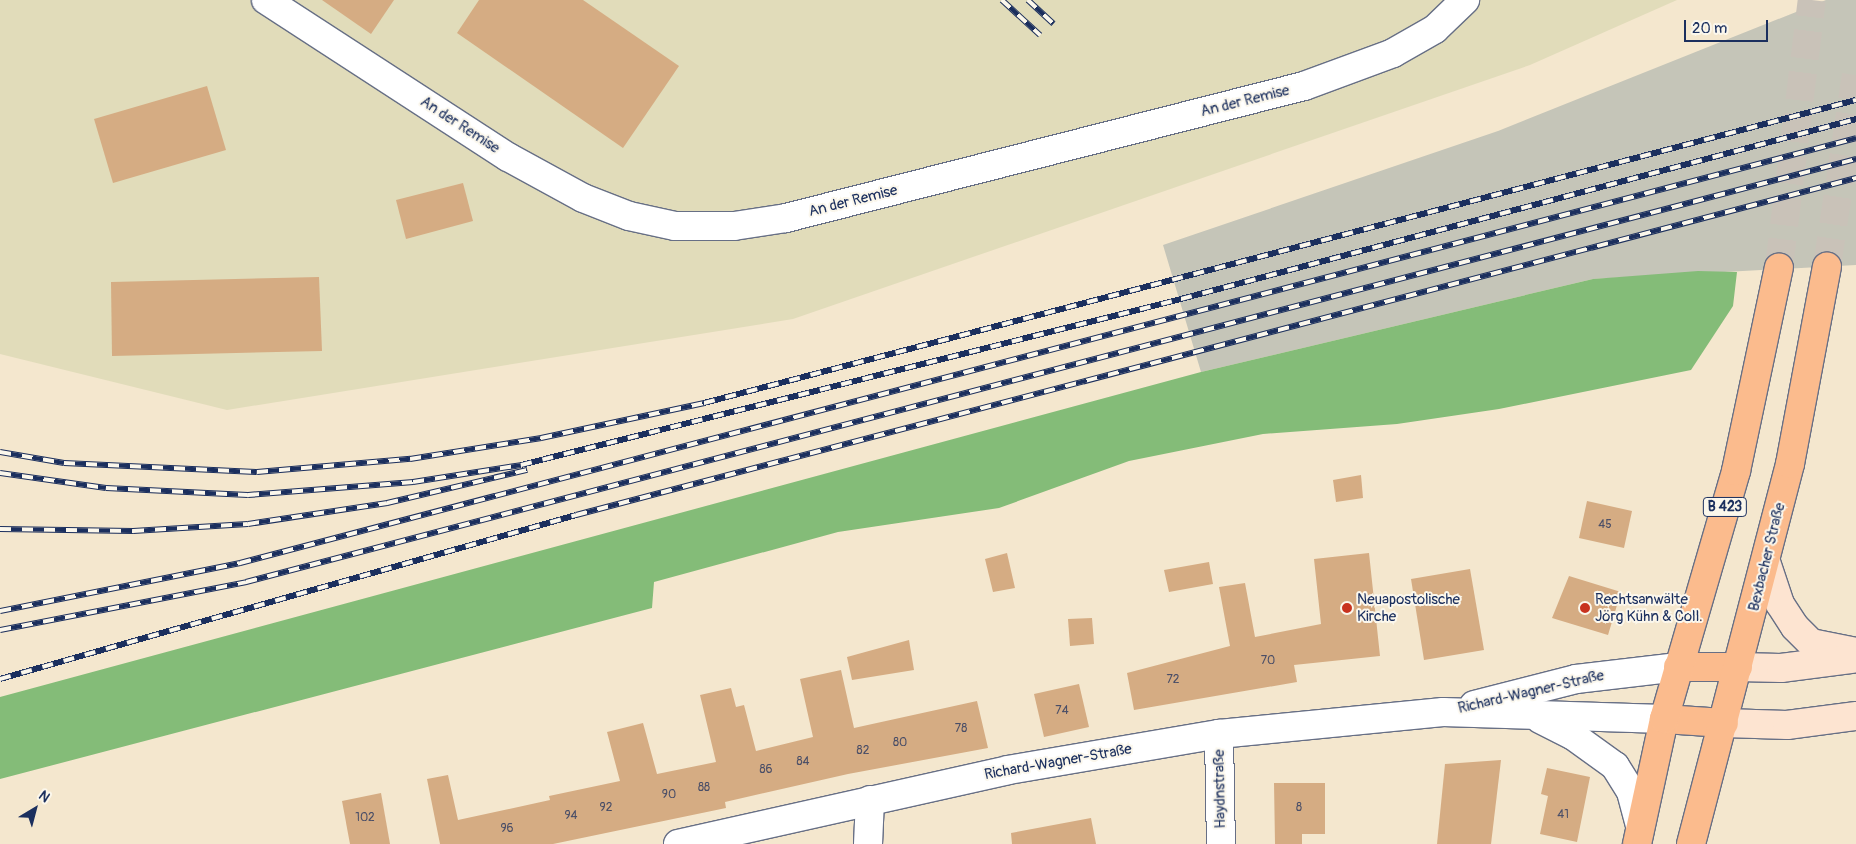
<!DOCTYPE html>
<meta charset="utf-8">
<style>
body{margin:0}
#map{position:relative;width:1856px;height:844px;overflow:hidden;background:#f4e7ce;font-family:Pangolin,sans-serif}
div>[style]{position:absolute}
.built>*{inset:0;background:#e1dcba}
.industrial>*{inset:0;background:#c5c5b8}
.forest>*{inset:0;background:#84bc78}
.building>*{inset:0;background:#d5ac83}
.primary-tunnel>*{height:28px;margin-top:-14px;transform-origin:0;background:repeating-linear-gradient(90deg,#c9c2b8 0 28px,transparent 0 42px)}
.roads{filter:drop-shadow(1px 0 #676f85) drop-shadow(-1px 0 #676f85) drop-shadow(0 1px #676f85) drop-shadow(0 -1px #676f85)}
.street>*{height:28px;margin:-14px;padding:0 14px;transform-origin:14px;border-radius:14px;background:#fff}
.secondary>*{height:28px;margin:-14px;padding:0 14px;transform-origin:14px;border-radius:14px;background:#fde4d1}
.primary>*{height:28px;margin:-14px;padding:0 14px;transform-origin:14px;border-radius:14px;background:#fbbb8d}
.rail>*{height:5.5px;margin-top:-2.75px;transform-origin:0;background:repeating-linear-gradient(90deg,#fbf7ec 0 11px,#1b2f5e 0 22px);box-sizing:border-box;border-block:1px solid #1b2f5e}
.dots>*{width:14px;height:14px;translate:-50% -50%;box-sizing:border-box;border:2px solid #fbf7ec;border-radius:50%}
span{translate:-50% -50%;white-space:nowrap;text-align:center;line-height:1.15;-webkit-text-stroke:4px #fbf7ec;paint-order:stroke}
.number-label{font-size:12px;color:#4a4e67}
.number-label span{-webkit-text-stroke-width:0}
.shield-label span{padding:1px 4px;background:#fbf7ec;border:1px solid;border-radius:4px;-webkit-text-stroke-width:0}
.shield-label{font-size:14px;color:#1b2f5e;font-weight:700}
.street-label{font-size:15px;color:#1b2f5e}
.poi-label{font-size:15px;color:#1b2f5e}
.left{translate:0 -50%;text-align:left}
.north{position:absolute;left:10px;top:784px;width:50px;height:50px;-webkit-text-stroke:4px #fbf7ec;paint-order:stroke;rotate:37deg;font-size:14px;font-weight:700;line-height:20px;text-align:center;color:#1b2f5e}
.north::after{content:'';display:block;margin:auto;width:18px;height:22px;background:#1b2f5e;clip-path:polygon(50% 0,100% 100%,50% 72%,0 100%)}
.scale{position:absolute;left:1684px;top:20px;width:84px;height:22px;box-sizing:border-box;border:2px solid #1b2f5e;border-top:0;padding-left:6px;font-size:15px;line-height:18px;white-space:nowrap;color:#1b2f5e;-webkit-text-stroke:4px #fbf7ec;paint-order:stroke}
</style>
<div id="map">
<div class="built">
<i style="clip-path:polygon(0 0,1677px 0,1530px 65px,793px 319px,227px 410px,0 354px)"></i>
</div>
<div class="industrial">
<i style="clip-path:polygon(1826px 0,1856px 0,1856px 265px,1593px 279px,1201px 372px,1163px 245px,1498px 131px)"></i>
</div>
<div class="forest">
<i style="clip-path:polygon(1698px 271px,1737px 272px,1733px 306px,1691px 370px,1499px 409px,1397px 424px,1263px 434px,1129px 461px,999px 508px,838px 532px,654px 582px,652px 608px,0 779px,0 697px,1201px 372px,1593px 279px)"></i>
</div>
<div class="building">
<i style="clip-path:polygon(322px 0,394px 0,371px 34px)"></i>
<i style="clip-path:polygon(479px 0,583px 0,679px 66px,623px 148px,457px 33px)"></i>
<i style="clip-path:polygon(207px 86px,226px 150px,113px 183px,94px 119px)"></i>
<i style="clip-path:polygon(463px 183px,473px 221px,406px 239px,396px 200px)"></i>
<i style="clip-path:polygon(319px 277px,322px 351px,112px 356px,111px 282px)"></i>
<i style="clip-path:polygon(1361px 475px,1363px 498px,1336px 502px,1333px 480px)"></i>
<i style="clip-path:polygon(1587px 501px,1632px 511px,1624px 548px,1579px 538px)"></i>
<i style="clip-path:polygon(1007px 553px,1015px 588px,993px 592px,985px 559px)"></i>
<i style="clip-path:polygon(1369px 553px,1380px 656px,1294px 665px,1297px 682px,1134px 710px,1127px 673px,1230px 646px,1219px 587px,1245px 583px,1255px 637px,1321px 624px,1314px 559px)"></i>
<i style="clip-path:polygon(1209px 562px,1213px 584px,1169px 592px,1164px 570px)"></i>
<i style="clip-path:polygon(1470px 569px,1484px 650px,1424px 660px,1411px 579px)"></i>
<i style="clip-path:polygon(1569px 576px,1621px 592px,1608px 635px,1552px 618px)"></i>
<i style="clip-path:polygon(1092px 618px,1094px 644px,1070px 646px,1068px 619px)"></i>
<i style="clip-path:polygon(909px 640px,914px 670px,852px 680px,847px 657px)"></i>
<i style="clip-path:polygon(841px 670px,854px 728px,977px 701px,988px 748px,848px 774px,725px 802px,726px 808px,553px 844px,440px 844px,427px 779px,448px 775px,458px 820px,550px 800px,549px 796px,620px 781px,607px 732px,643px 723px,657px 774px,716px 762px,700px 695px,731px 688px,736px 707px,744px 705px,756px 751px,813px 737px,800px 679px)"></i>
<i style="clip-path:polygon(1079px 684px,1089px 727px,1044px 737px,1034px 694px)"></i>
<i style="clip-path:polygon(1501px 760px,1491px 844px,1437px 844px,1445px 764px)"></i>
<i style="clip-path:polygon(1547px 768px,1590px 777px,1577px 842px,1540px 834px,1548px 796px,1541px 794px)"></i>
<i style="clip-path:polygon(1274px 783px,1325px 783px,1325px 834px,1302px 834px,1302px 844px,1275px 844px)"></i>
<i style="clip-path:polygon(381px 793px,390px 844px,350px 844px,342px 801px)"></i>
<i style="clip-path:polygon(1091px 818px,1096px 844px,1012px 844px,1011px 833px)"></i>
</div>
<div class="primary-tunnel">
<i style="left:1827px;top:266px;width:193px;rotate:-81.4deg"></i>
<i style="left:1779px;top:267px;width:269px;rotate:-83deg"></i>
</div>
<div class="roads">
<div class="street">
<i style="left:266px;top:0;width:288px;rotate:33deg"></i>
<i style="left:508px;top:157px;width:85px;rotate:28.7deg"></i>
<i style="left:583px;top:198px;width:49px;rotate:21.4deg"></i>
<i style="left:629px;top:216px;width:47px;rotate:12.3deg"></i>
<i style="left:675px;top:226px;width:59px"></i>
<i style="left:734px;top:226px;width:53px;rotate:-8.7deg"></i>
<i style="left:786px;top:218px;width:535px;rotate:-14.3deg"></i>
<i style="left:1304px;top:86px;width:95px;rotate:-20.3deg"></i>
<i style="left:1393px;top:53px;width:48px;rotate:-29.7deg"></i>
<i style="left:1435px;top:29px;width:42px;rotate:-44deg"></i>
<i style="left:1474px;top:705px;width:105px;rotate:-14.3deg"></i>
<i style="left:1576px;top:679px;width:103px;rotate:-6.7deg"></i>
<i style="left:1540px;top:719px;width:36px;rotate:27deg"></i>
<i style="left:1572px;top:735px;width:53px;rotate:35.8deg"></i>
<i style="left:1615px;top:766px;width:31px;rotate:58deg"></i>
<i style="left:1631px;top:792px;width:34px;rotate:75deg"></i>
<i style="left:1219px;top:734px;width:110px;rotate:89deg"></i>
<i style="left:678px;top:844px;width:338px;rotate:-12.6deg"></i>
<i style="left:1008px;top:770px;width:214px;rotate:-9.7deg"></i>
<i style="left:1219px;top:734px;width:225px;rotate:-5.6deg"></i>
<i style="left:1443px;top:712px;width:221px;rotate:1.8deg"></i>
<i style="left:868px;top:844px;width:44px;rotate:-87.4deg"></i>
</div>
<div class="secondary">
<i style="left:1766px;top:562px;width:44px;rotate:71.6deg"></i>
<i style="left:1780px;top:604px;width:27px;rotate:57deg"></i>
<i style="left:1795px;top:627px;width:23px;rotate:45deg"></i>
<i style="left:1811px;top:643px;width:46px;rotate:11.3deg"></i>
<i style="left:1738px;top:667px;width:43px;rotate:1.3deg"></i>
<i style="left:1781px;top:668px;width:72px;rotate:-7.2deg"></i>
<i style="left:1724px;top:723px;width:63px;rotate:1.8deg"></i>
<i style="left:1787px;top:725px;width:70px;rotate:-7.4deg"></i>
</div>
<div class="primary">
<i style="left:1678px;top:667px;width:60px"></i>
<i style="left:1664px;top:719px;width:60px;rotate:3.8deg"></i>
<i style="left:1637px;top:844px;width:128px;rotate:-77.8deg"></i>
<i style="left:1664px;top:719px;width:258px;rotate:-73.8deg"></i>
<i style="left:1736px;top:471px;width:208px;rotate:-78.1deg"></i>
<i style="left:1691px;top:844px;width:393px;rotate:-75.4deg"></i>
<i style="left:1790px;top:464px;width:201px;rotate:-79.4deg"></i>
</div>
</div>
<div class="rail">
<i style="left:1002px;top:0;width:52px;rotate:42.6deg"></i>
<i style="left:1028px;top:0;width:35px;rotate:43deg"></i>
<i style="left:0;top:452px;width:65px;rotate:9.8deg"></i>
<i style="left:64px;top:463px;width:193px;rotate:2.7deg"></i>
<i style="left:257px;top:472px;width:154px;rotate:-4.9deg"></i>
<i style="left:410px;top:459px;width:133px;rotate:-9.1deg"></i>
<i style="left:541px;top:438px;width:167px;rotate:-12.1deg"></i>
<i style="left:704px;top:403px;width:1191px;rotate:-14.74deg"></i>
<i style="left:0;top:473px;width:107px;rotate:8.1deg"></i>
<i style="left:106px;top:488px;width:142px;rotate:2.8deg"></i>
<i style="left:248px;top:495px;width:166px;rotate:-4.5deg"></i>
<i style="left:413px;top:482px;width:109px;rotate:-8.9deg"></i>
<i style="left:521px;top:465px;width:681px;rotate:-14.12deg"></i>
<i style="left:1181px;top:299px;width:699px;rotate:-14.93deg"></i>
<i style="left:0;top:529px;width:133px;rotate:0.9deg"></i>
<i style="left:133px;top:531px;width:115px;rotate:-3.5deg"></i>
<i style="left:248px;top:524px;width:141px;rotate:-8.6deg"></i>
<i style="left:387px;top:503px;width:144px;rotate:-13.3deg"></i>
<i style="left:0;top:611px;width:245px;rotate:-11.3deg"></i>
<i style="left:240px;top:563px;width:1671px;rotate:-14.73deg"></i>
<i style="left:0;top:630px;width:251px;rotate:-11deg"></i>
<i style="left:246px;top:582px;width:1665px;rotate:-14.72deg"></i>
<i style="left:0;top:679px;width:599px;rotate:-15.89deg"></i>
<i style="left:576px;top:515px;width:1324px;rotate:-14.75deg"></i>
</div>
<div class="dots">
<i style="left:1347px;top:608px;background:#c8321e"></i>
<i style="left:1585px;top:608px;background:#c8321e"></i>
</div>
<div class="number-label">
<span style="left:1605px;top:525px">45</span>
<span style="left:1268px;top:661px">70</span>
<span style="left:1173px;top:680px">72</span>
<span style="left:1062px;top:711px">74</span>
<span style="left:961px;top:729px">78</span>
<span style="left:900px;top:743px">80</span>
<span style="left:863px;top:751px">82</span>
<span style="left:803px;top:762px">84</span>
<span style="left:766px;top:770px">86</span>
<span style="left:704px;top:788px">88</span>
<span style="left:669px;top:795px">90</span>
<span style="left:606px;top:808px">92</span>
<span style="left:1299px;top:808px">8</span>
<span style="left:1563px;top:815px">41</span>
<span style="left:571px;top:816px">94</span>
<span style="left:365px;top:818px">102</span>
<span style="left:507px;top:829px">96</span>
</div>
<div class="shield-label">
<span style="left:1725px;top:507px">B 423</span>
</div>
<div class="street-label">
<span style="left:1245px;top:101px;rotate:-14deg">An der Remise</span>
<span style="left:460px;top:125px;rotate:33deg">An der Remise</span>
<span style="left:853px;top:201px;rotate:-14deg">An der Remise</span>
<span style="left:1767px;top:557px;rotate:-76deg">Bexbacher Straße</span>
<span style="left:1531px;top:692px;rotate:-13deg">Richard-Wagner-Straße</span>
<span style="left:1058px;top:762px;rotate:-10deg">Richard-Wagner-Straße</span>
<span style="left:1220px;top:789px;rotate:-91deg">Haydnstraße</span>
</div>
<div class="poi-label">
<span class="left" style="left:1357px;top:608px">Neuapostolische<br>Kirche</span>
<span class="left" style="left:1595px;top:608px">Rechtsanwälte<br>Jörg Kühn &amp; Coll.</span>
</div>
<div class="north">N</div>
<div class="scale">20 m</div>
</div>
